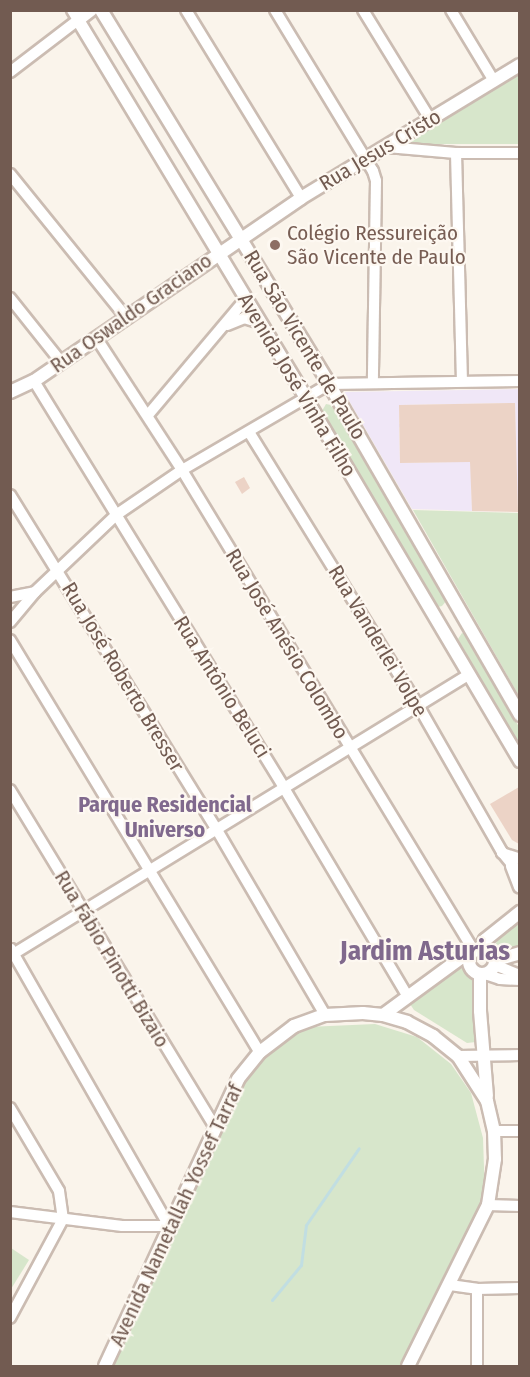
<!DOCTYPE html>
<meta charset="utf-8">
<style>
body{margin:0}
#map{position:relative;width:530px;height:1377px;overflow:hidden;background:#faf4eb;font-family:"Fira Sans Condensed",sans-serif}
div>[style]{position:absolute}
.education>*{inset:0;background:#f0e7f7}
.green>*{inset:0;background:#d7e6cb}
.stream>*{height:3px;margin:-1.5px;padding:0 1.5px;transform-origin:1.5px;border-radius:1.5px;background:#c1dee2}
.building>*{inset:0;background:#ecd3c6}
.roads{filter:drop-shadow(2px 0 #cbbcb2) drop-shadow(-2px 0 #cbbcb2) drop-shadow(0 2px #cbbcb2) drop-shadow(0 -2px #cbbcb2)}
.minor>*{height:10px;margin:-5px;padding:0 5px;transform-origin:5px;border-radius:5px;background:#fff}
.tertiary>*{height:12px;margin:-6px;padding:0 6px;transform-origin:6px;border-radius:6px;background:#fff}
.tertiary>.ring{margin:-6px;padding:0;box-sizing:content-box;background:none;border:12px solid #fff;border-radius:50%}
.dots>*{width:16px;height:16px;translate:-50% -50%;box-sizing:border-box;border:3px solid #fdf8f1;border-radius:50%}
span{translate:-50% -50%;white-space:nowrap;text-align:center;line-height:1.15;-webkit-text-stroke:4.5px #fdf8f1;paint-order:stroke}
.street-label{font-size:21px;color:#725b51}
.education-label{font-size:21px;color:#785e54}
.left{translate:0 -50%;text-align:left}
.neighbourhood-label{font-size:22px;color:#80698d;font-weight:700}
.district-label{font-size:27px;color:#80698d;font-weight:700}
.frame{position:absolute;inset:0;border:12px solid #725b51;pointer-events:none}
</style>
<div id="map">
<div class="education">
<i style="clip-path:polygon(evenodd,519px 389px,519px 512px,412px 509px,344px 392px,519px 389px,515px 403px,516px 461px,400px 463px,399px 427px,454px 426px,454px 423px,399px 424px,399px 405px,515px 403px,519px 389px,471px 473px,516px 473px,518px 512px,472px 511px,471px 473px)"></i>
</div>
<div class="green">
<i style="clip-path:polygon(519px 70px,519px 144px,408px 144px,406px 140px)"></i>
<i style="clip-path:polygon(326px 404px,331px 405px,447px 600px,442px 606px,438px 607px,322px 411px)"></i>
<i style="clip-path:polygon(413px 510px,519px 513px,519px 696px)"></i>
<i style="clip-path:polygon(462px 633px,467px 634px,519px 727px,519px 745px,458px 639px)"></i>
<i style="clip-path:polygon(519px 922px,519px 947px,510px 954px,498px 954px,495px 949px,497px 939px)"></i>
<i style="clip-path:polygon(466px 962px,471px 965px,480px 1035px,476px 1042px,467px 1043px,414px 1010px,410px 1004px,412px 998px,462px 963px)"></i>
<i style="clip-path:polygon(375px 1024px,417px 1037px,451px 1064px,471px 1093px,483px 1138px,485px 1197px,401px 1366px,112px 1366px,242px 1081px,272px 1049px,307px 1027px)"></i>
<i style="clip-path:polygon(11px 1248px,29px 1260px,11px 1289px)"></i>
</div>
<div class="stream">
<i style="left:272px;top:1300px;width:45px;rotate:-50.4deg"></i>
<i style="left:301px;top:1265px;width:40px;rotate:-82.9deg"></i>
<i style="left:306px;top:1225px;width:93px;rotate:-55.5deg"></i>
</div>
<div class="building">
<i style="clip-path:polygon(515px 403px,518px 512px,472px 511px,470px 462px,400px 463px,399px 405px)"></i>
<i style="clip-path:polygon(244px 477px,250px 488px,242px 494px,235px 482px)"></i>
<i style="clip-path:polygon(519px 787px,519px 844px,512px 840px,490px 804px)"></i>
</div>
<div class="roads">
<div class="minor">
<i style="left:186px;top:10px;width:220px;rotate:58.5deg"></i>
<i style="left:275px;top:10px;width:188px;rotate:58.7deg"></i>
<i style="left:373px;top:171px;width:10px;rotate:73deg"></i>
<i style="left:376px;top:181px;width:202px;rotate:90.9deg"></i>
<i style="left:363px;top:10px;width:128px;rotate:58.4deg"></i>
<i style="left:451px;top:10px;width:83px;rotate:58.8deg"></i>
<i style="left:10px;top:72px;width:86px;rotate:-37.4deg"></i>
<i style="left:78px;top:20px;width:12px;rotate:-121deg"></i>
<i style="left:387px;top:147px;width:69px;rotate:5deg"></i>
<i style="left:456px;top:153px;width:64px"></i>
<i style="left:456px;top:153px;width:228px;rotate:88.5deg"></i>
<i style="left:10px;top:174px;width:184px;rotate:51deg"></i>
<i style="left:10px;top:298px;width:82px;rotate:51.4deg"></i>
<i style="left:227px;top:325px;width:18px;rotate:-22deg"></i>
<i style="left:244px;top:318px;width:17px;rotate:17deg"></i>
<i style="left:97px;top:339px;width:156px;rotate:57deg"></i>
<i style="left:182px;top:470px;width:563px;rotate:58.74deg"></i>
<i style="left:34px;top:381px;width:478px;rotate:58.4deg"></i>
<i style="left:284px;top:788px;width:241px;rotate:59.3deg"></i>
<i style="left:148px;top:415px;width:150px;rotate:-49.9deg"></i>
<i style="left:249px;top:432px;width:323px;rotate:58.3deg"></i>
<i style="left:419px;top:707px;width:167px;rotate:60.2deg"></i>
<i style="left:502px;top:852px;width:26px;rotate:51deg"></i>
<i style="left:10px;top:495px;width:394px;rotate:58.3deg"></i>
<i style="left:217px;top:830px;width:214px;rotate:59.7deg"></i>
<i style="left:10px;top:597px;width:25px;rotate:-11deg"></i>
<i style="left:10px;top:622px;width:39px;rotate:-50deg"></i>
<i style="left:35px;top:592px;width:112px;rotate:-43.5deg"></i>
<i style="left:116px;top:515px;width:80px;rotate:-34.3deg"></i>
<i style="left:182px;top:470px;width:170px;rotate:-30.3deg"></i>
<i style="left:329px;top:384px;width:191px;rotate:-0.9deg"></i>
<i style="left:10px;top:640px;width:482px;rotate:58.8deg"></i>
<i style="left:10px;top:790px;width:394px;rotate:58.7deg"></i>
<i style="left:502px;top:853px;width:19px;rotate:18deg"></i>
<i style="left:10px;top:956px;width:537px;rotate:-31.53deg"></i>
<i style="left:495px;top:965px;width:27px;rotate:22deg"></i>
<i style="left:485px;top:974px;width:16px;rotate:18deg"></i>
<i style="left:500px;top:979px;width:20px;rotate:3deg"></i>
<i style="left:458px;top:1056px;width:62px;rotate:-0.9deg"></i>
<i style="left:10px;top:1108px;width:96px;rotate:59.4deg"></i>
<i style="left:59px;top:1191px;width:28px;rotate:82deg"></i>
<i style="left:63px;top:1219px;width:112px;rotate:118.2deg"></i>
<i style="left:494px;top:1131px;width:26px"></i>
<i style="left:488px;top:1205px;width:32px;rotate:2deg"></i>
<i style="left:10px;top:1212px;width:113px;rotate:7.1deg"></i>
<i style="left:122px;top:1226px;width:47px"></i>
<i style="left:169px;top:1226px;width:319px;rotate:-119.7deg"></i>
<i style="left:450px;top:1285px;width:27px;rotate:8deg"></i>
<i style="left:477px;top:1289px;width:43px;rotate:-1.3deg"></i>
<i style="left:477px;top:1289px;width:77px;rotate:90deg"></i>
</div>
<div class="tertiary">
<i style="left:91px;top:10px;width:16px;rotate:142deg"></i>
<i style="left:78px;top:20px;width:440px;rotate:58.9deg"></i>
<i style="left:305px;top:397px;width:423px;rotate:59.4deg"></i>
<i style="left:101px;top:10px;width:438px;rotate:58.6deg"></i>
<i style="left:329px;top:384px;width:382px;rotate:60deg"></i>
<i style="left:10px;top:392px;width:26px;rotate:-25deg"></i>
<i style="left:34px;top:381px;width:324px;rotate:-34.4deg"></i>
<i style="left:301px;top:198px;width:256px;rotate:-31.3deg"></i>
<i style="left:512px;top:866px;width:22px;rotate:69deg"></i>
<i style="left:481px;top:947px;width:8px;rotate:-60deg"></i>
<i style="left:485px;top:940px;width:45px;rotate:-38.7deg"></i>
<i class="ring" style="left:469px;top:948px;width:14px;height:14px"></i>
<i style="left:496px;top:960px;width:25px;rotate:-16deg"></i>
<i style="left:480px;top:974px;width:37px;rotate:90deg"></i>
<i style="left:480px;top:1011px;width:85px;rotate:85.3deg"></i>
<i style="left:383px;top:1015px;width:97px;rotate:-36.2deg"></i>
<i style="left:461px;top:958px;width:8px;rotate:-7deg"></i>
<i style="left:105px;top:1366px;width:316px;rotate:-65.1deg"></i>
<i style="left:238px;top:1079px;width:35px;rotate:-51deg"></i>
<i style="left:260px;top:1052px;width:43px;rotate:-37.4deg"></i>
<i style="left:294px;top:1026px;width:33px;rotate:-20deg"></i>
<i style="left:325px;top:1015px;width:38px;rotate:-3deg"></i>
<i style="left:363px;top:1013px;width:20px;rotate:6deg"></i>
<i style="left:383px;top:1015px;width:25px;rotate:16deg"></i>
<i style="left:407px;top:1022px;width:30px;rotate:28deg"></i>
<i style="left:433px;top:1036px;width:32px;rotate:39deg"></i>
<i style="left:458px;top:1056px;width:54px;rotate:57.2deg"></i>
<i style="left:487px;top:1101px;width:31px;rotate:77deg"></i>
<i style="left:494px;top:1131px;width:28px;rotate:88deg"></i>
<i style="left:495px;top:1159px;width:47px;rotate:98.7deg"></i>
<i style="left:488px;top:1205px;width:180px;rotate:116.4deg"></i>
</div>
</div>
<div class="dots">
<i style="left:275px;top:245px;background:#8d6e63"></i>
</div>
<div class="street-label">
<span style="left:380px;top:150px;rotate:-31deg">Rua Jesus Cristo</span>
<span style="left:131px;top:313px;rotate:-35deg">Rua Oswaldo Graciano</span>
<span style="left:305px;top:345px;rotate:59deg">Rua São Vicente de Paulo</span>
<span style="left:297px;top:385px;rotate:59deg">Avenida José Vinha Filho</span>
<span style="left:378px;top:641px;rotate:59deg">Rua Vanderlei Volpe</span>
<span style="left:287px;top:644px;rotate:59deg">Rua José Anésio Colombo</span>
<span style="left:123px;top:677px;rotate:59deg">Rua José Roberto Bresser</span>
<span style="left:222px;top:687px;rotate:58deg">Rua Antônio Beluci</span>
<span style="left:112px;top:959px;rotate:59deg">Rua Fábio Pinotti Bizaio</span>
<span style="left:176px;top:1215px;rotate:-65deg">Avenida Nametallah Yossef Tarraf</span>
</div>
<div class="education-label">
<span class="left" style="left:287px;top:245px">Colégio Ressureição<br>São Vicente de Paulo</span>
</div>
<div class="neighbourhood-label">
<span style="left:165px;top:817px">Parque Residencial<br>Universo</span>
</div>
<div class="district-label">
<span style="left:425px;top:952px">Jardim Asturias</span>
</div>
<div class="frame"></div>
</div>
